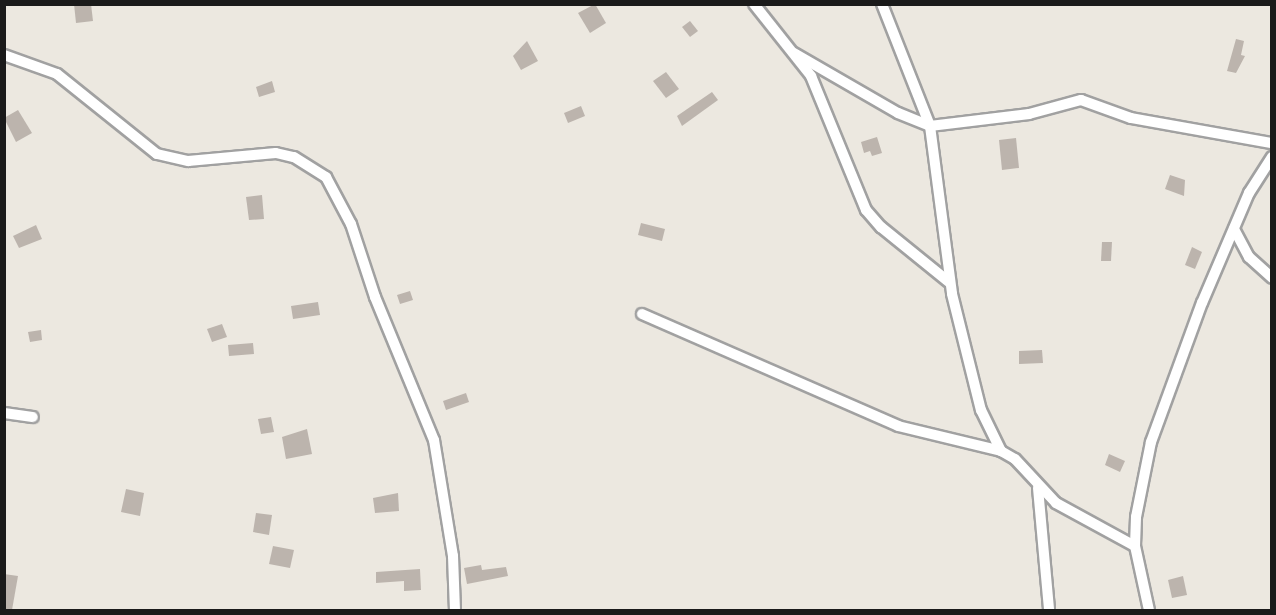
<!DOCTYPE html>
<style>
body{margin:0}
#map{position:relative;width:1276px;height:615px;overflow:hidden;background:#ece8e0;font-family:"Fira Sans",sans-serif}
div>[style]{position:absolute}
.building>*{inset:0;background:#bcb4ad}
.roads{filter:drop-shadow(2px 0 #a1a1a1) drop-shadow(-2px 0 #a1a1a1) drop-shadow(0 2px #a1a1a1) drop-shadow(0 -2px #a1a1a1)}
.minor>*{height:10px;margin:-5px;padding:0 5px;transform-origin:5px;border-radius:5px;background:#fff}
span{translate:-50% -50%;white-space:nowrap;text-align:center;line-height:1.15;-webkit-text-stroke:4.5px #fff;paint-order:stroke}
.frame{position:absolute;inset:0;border:6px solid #1a1a1a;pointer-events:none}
</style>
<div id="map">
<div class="building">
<i style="clip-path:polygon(74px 4px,91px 4px,93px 21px,76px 23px)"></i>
<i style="clip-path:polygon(595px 4px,606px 23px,590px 33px,578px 13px)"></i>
<i style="clip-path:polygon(690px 21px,698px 31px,690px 37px,682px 27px)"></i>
<i style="clip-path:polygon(1236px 39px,1244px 41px,1241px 55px,1245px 56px,1236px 73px,1227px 71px)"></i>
<i style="clip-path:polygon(527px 41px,538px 61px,521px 70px,513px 56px)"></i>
<i style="clip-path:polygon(666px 72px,679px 89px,666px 98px,653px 81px)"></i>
<i style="clip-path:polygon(272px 81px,275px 92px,259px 97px,256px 87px)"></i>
<i style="clip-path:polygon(712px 92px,718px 100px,682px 126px,677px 116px)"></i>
<i style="clip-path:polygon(581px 106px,585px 116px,568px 123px,564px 113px)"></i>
<i style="clip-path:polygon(18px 110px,32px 133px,16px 142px,4px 118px)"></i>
<i style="clip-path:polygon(877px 137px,882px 153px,872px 156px,870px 151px,864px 153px,861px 142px)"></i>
<i style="clip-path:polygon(1016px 138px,1019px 168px,1002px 170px,999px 140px)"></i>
<i style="clip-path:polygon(1170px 175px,1185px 180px,1184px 196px,1165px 189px)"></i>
<i style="clip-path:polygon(262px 195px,264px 219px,249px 220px,246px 197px)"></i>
<i style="clip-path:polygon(641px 223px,665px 229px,662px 241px,638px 235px)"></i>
<i style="clip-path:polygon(36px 225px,42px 239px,19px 248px,13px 236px)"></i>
<i style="clip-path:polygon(1102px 242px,1112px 242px,1111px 261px,1101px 261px)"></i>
<i style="clip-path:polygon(1192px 247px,1202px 252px,1195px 269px,1185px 265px)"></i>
<i style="clip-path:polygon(410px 291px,413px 300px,400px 304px,397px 295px)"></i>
<i style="clip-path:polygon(318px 302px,320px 315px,293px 319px,291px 306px)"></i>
<i style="clip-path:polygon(222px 324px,227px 337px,212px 342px,207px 329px)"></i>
<i style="clip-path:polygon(41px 330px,42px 340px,30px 342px,28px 332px)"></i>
<i style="clip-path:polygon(253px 343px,254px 354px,229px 356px,228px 345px)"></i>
<i style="clip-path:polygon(1042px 350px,1043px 363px,1019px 364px,1019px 351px)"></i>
<i style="clip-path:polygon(466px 393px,469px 402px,446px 410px,443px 401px)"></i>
<i style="clip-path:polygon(271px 417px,274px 432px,261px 434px,258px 419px)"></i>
<i style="clip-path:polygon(307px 429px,312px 454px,286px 459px,282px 437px)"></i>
<i style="clip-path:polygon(1109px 454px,1125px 461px,1120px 472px,1105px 465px)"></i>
<i style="clip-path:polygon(126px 489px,144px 493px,140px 516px,121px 512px)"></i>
<i style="clip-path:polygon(398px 493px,399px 511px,375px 513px,373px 498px)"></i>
<i style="clip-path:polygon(256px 513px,272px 515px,269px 535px,253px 532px)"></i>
<i style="clip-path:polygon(273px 546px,294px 550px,290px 568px,269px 564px)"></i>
<i style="clip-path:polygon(481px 565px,482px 570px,506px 567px,508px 576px,467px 584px,464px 568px)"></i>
<i style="clip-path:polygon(420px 569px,421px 590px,404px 591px,404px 581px,376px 583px,376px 572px)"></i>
<i style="clip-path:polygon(4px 574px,18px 576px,12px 610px,4px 610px)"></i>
<i style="clip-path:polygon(1183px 576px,1187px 595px,1172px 598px,1168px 580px)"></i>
</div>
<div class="roads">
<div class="minor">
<i style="left:754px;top:4px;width:92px;rotate:51.6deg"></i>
<i style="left:811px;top:76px;width:145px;rotate:67.7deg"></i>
<i style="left:866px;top:210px;width:23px;rotate:49deg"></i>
<i style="left:881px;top:227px;width:87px;rotate:39deg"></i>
<i style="left:882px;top:4px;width:131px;rotate:68.5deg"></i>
<i style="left:930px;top:126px;width:169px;rotate:82.5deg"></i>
<i style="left:952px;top:294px;width:120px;rotate:76deg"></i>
<i style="left:981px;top:410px;width:46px;rotate:64deg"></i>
<i style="left:794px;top:53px;width:120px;rotate:30deg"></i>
<i style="left:898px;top:113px;width:35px;rotate:22deg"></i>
<i style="left:930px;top:126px;width:100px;rotate:-6.9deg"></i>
<i style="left:1029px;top:114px;width:54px;rotate:-15.1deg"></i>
<i style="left:1081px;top:100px;width:53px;rotate:19.8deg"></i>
<i style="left:1131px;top:118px;width:143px;rotate:10.1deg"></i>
<i style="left:4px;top:55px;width:56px;rotate:19.7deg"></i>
<i style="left:57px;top:74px;width:128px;rotate:38.7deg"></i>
<i style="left:157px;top:154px;width:32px;rotate:13deg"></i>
<i style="left:188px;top:161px;width:88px;rotate:-5.2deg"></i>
<i style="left:276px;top:153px;width:18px;rotate:13deg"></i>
<i style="left:294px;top:157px;width:38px;rotate:32deg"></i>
<i style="left:326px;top:177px;width:53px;rotate:62deg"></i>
<i style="left:351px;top:224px;width:77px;rotate:71.8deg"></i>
<i style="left:375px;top:297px;width:155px;rotate:67.6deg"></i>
<i style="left:434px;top:440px;width:118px;rotate:80.7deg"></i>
<i style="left:453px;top:556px;width:54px;rotate:87.9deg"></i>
<i style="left:1234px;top:229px;width:32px;rotate:62deg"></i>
<i style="left:1249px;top:257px;width:31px;rotate:42deg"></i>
<i style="left:642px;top:314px;width:279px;rotate:23.6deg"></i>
<i style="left:898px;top:426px;width:106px;rotate:13.6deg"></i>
<i style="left:1001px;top:451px;width:16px;rotate:30deg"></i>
<i style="left:1015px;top:459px;width:60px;rotate:47deg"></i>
<i style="left:1056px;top:503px;width:90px;rotate:28.6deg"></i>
<i style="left:1135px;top:546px;width:66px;rotate:77.7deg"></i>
<i style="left:4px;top:413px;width:29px;rotate:8deg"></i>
<i style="left:1038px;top:488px;width:122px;rotate:84.8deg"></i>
<i style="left:1135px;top:546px;width:29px;rotate:-88deg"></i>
<i style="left:1136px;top:517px;width:76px;rotate:-78.7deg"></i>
<i style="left:1151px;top:442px;width:148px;rotate:-69.9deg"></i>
<i style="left:1202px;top:303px;width:120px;rotate:-66.9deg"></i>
<i style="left:1249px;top:193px;width:43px;rotate:-57.4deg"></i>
</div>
</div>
<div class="frame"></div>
</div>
